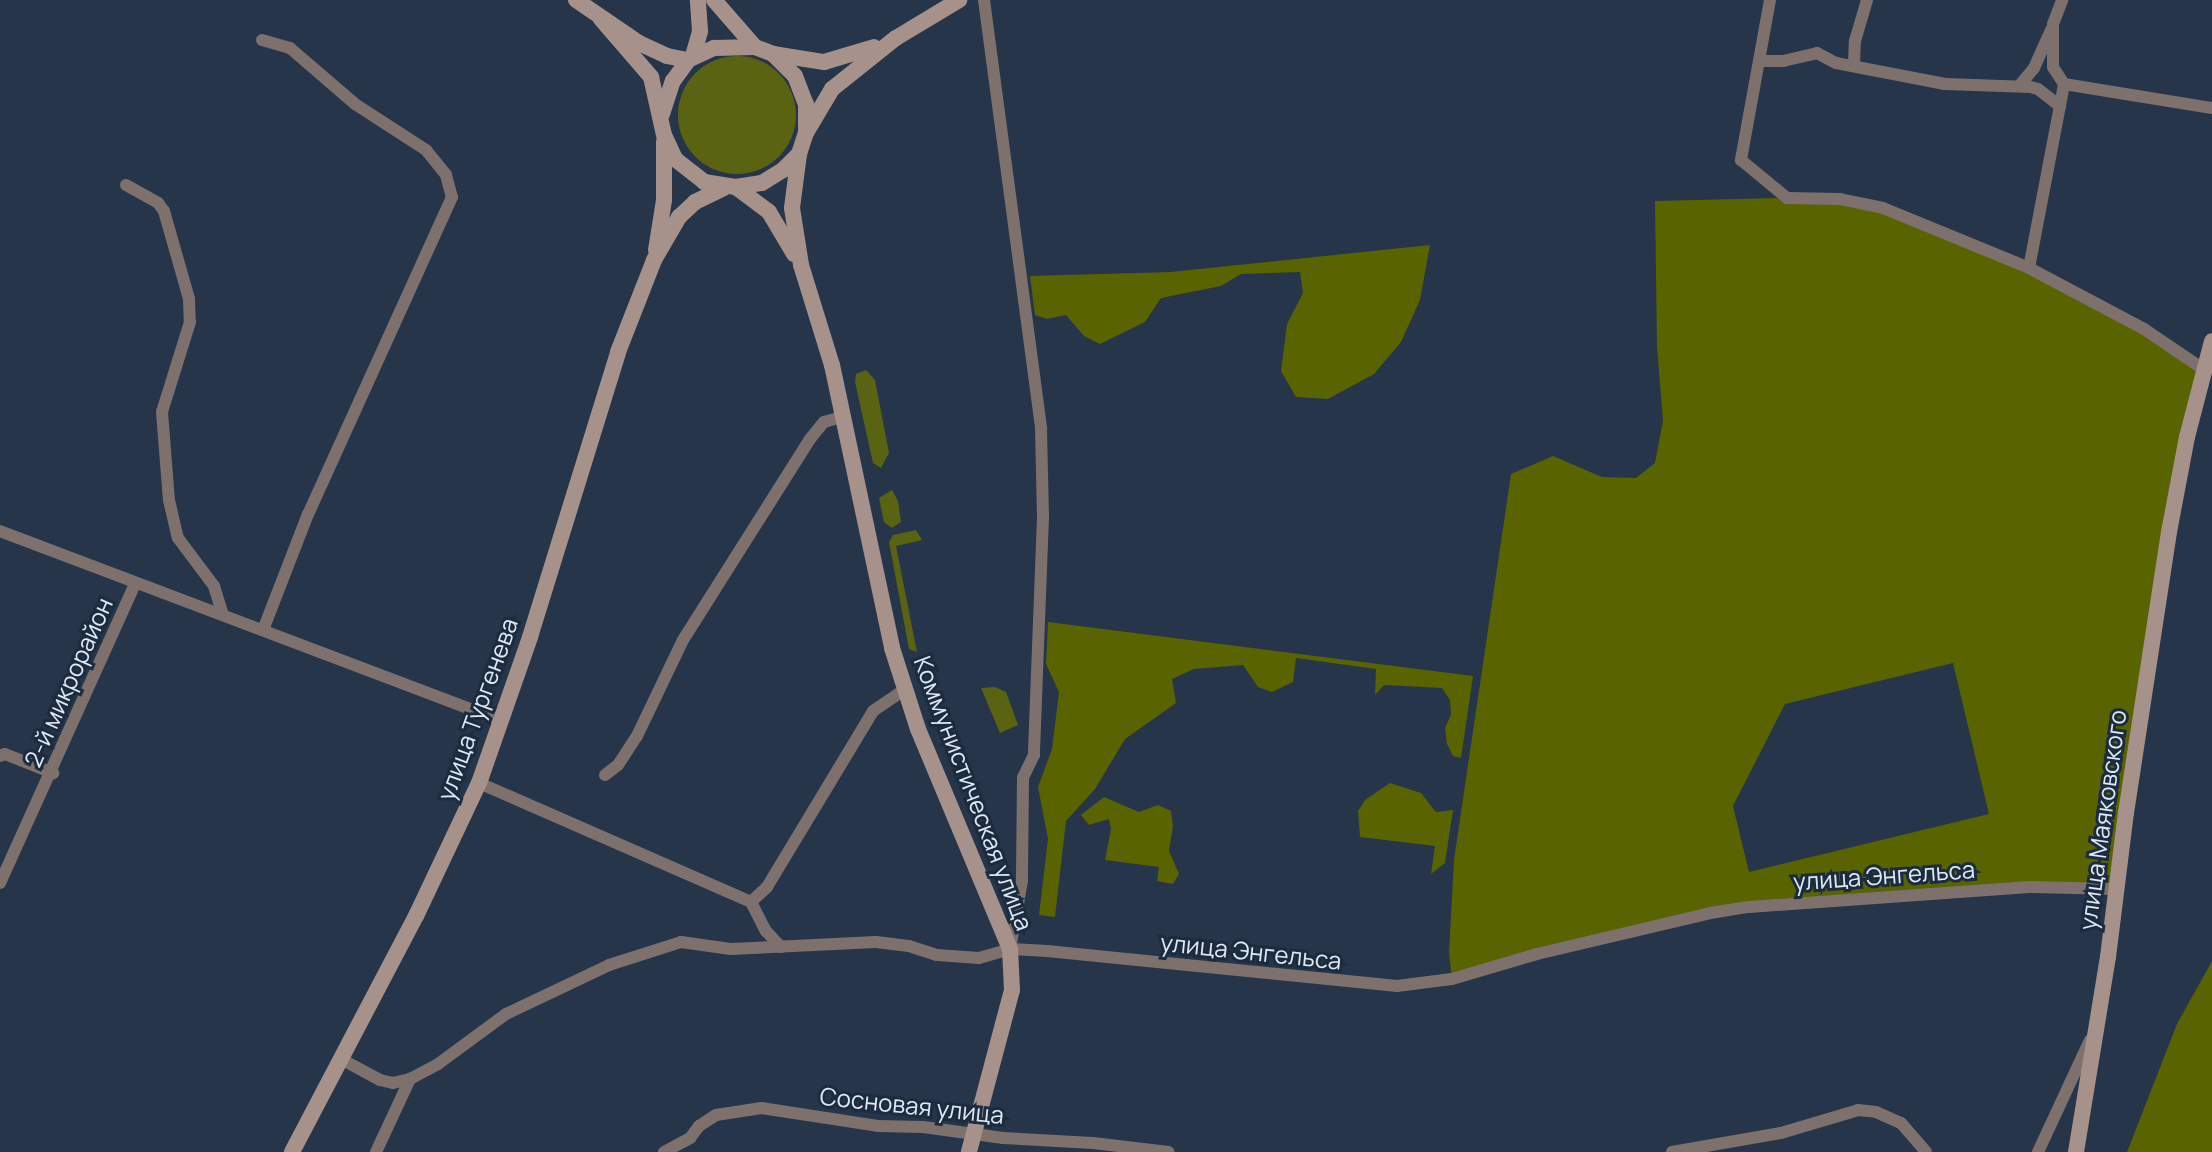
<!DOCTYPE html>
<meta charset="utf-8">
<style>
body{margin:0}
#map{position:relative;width:2212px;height:1152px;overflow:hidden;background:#263549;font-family:Manrope,sans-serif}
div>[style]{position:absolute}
.green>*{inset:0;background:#596312}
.round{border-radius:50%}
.forest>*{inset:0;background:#596300}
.street>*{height:12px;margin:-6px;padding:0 6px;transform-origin:6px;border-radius:6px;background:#7e706c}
.secondary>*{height:16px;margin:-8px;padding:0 8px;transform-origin:8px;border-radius:8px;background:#a7918b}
span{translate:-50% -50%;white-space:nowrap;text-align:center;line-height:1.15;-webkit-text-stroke:6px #1c2b3e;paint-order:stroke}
.street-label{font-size:24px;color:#dfe9f6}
</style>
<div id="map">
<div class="green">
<i class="round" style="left:678px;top:56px;width:118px;height:118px"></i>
<i style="clip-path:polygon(866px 370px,875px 380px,889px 453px,881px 468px,873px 463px,855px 382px,856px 374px)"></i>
<i style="clip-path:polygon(892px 490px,898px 501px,901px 522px,892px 528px,884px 522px,879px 498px)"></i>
<i style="clip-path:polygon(916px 530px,922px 540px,896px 546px,917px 652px,909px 649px,889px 542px,893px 535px)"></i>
<i style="clip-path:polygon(995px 687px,1006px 692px,1018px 725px,1000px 733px,981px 688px)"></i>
</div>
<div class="forest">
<i style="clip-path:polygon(evenodd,1818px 197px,1883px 208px,2029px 268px,2203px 369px,2116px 889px,2087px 887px,1749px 907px,1452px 979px,1449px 953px,1454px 860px,1511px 474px,1553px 456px,1602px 477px,1636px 478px,1655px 463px,1663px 421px,1657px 346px,1655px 201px,1818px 197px,1953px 663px,1989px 814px,1749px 872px,1733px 806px,1785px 704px,1953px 663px)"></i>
<i style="clip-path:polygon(1430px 245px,1420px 300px,1401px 342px,1374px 374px,1328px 399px,1296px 397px,1281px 371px,1287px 324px,1303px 293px,1300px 272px,1241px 274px,1221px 286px,1161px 298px,1145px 322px,1100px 344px,1084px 336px,1066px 315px,1047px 319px,1035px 315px,1030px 276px,1171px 272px)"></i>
<i style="clip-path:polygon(1048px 622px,1473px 676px,1461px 758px,1453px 756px,1447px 744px,1445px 728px,1451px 715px,1450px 700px,1442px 688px,1384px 685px,1375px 695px,1376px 669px,1296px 658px,1293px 682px,1272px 692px,1258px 687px,1243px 665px,1194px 669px,1172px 679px,1176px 703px,1125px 739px,1095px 789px,1066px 821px,1055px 917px,1039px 915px,1048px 839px,1038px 787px,1052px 749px,1059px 692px,1046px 664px)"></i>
<i style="clip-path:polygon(1390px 783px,1421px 793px,1436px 812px,1453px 810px,1445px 863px,1431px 874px,1435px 846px,1360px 837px,1358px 811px,1365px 800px)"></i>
<i style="clip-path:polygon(1104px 797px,1139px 812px,1158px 805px,1171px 811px,1173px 826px,1169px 851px,1179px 874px,1173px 884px,1157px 881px,1159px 867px,1105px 860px,1111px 829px,1109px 819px,1089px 825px,1081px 815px)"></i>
<i style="clip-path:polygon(2212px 961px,2212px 1152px,2127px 1152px,2177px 1024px)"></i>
</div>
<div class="street">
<i style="left:984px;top:0;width:433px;rotate:82.4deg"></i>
<i style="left:1041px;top:429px;width:88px;rotate:88.7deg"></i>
<i style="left:1043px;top:517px;width:238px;rotate:92.2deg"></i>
<i style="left:1034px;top:755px;width:25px;rotate:116deg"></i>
<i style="left:1023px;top:778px;width:103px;rotate:90.6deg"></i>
<i style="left:1022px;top:881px;width:69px;rotate:100deg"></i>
<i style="left:1770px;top:0;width:163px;rotate:100.3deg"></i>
<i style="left:1741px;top:160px;width:60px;rotate:39.6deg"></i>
<i style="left:1787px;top:198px;width:53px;rotate:1.1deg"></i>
<i style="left:1840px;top:199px;width:44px;rotate:11.8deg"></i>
<i style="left:1883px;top:208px;width:158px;rotate:22.3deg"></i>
<i style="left:2029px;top:268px;width:130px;rotate:27.9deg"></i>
<i style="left:2144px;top:329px;width:71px;rotate:34.1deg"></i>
<i style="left:262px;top:40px;width:29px;rotate:16deg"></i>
<i style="left:290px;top:48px;width:86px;rotate:40.7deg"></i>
<i style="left:355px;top:104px;width:85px;rotate:32.9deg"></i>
<i style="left:426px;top:150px;width:32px;rotate:51deg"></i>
<i style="left:446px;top:175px;width:23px;rotate:75deg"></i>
<i style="left:452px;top:197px;width:348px;rotate:114.4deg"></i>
<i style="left:308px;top:514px;width:124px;rotate:111.2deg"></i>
<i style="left:1759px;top:61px;width:24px"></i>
<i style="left:1783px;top:61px;width:35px;rotate:-13deg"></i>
<i style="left:1817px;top:53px;width:21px;rotate:28deg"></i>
<i style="left:1836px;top:63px;width:111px;rotate:10.9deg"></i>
<i style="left:1945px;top:84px;width:85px;rotate:2deg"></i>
<i style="left:2030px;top:87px;width:8px;rotate:14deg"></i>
<i style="left:2038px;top:89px;width:28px;rotate:38deg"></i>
<i style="left:1854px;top:65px;width:24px;rotate:-88deg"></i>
<i style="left:1855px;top:41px;width:43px;rotate:-73.7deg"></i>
<i style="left:2064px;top:84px;width:150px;rotate:9.2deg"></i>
<i style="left:2019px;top:86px;width:23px;rotate:-50deg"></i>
<i style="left:2034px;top:68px;width:42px;rotate:-65.9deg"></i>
<i style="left:126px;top:185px;width:37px;rotate:29deg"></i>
<i style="left:158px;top:203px;width:10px;rotate:53deg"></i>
<i style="left:164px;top:211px;width:91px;rotate:74.1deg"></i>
<i style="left:189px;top:299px;width:23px;rotate:88deg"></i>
<i style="left:190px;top:322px;width:94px;rotate:107.3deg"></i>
<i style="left:162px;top:412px;width:88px;rotate:85.5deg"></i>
<i style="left:169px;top:500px;width:39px;rotate:77deg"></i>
<i style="left:178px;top:538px;width:60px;rotate:53.1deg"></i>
<i style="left:214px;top:586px;width:28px;rotate:73deg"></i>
<i style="left:2029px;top:268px;width:187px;rotate:-79.2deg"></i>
<i style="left:2064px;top:84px;width:20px;rotate:-123deg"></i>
<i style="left:2053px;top:67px;width:43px;rotate:-90deg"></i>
<i style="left:2053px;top:24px;width:26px;rotate:-69deg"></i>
<i style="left:0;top:531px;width:537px;rotate:20.73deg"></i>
<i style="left:0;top:756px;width:5px;rotate:-22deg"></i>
<i style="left:5px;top:754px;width:52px;rotate:21.6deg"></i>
<i style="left:605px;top:775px;width:16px;rotate:-38deg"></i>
<i style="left:618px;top:765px;width:35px;rotate:-57deg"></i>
<i style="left:637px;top:736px;width:106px;rotate:-64.4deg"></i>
<i style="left:683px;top:640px;width:238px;rotate:-57.7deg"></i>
<i style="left:810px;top:439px;width:22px;rotate:-51deg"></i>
<i style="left:824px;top:422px;width:19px;rotate:-16deg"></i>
<i style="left:479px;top:783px;width:297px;rotate:23.6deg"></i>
<i style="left:751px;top:902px;width:33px;rotate:63deg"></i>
<i style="left:766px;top:931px;width:22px;rotate:47deg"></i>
<i style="left:0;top:883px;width:328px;rotate:-65.7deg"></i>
<i style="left:751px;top:902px;width:22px;rotate:-43deg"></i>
<i style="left:767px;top:887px;width:205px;rotate:-58.9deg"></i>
<i style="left:873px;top:711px;width:37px;rotate:-34deg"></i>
<i style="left:341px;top:1059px;width:44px;rotate:28.3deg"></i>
<i style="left:380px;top:1080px;width:13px;rotate:13deg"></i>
<i style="left:393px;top:1083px;width:17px;rotate:-13deg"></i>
<i style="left:410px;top:1079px;width:32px;rotate:-28deg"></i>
<i style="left:438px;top:1064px;width:84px;rotate:-36.3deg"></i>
<i style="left:506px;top:1014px;width:114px;rotate:-25.4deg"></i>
<i style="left:609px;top:965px;width:76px;rotate:-17.7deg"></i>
<i style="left:681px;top:942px;width:50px;rotate:8deg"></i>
<i style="left:731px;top:949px;width:145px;rotate:-2.8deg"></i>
<i style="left:876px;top:942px;width:33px;rotate:7deg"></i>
<i style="left:909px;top:946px;width:29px;rotate:18deg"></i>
<i style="left:937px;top:955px;width:42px;rotate:4.1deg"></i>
<i style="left:979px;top:958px;width:32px;rotate:-16deg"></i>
<i style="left:1010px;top:949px;width:37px;rotate:3deg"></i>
<i style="left:1047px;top:951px;width:352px;rotate:5.7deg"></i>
<i style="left:1397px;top:986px;width:55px;rotate:-7.3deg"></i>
<i style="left:1452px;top:979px;width:89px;rotate:-16.4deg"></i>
<i style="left:1537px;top:954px;width:178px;rotate:-13.3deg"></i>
<i style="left:1710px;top:913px;width:39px;rotate:-9deg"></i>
<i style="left:1749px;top:907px;width:281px;rotate:-4.1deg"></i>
<i style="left:2029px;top:887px;width:87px;rotate:1.3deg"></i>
<i style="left:376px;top:1152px;width:81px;rotate:-65deg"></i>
<i style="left:664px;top:1152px;width:30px;rotate:-28deg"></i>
<i style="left:690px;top:1138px;width:15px;rotate:-53deg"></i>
<i style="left:699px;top:1126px;width:20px;rotate:-33deg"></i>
<i style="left:716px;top:1115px;width:46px;rotate:-8.8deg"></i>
<i style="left:761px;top:1108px;width:118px;rotate:8.7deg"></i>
<i style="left:878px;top:1126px;width:45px;rotate:1.3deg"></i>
<i style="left:923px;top:1127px;width:81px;rotate:7.8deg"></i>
<i style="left:1003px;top:1138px;width:90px;rotate:3.2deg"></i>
<i style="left:1093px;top:1143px;width:76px;rotate:6.8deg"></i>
<i style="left:1672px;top:1152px;width:111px;rotate:-9.9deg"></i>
<i style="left:1781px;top:1133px;width:80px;rotate:-16.6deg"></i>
<i style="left:1858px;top:1110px;width:18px;rotate:6deg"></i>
<i style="left:1876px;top:1112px;width:27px;rotate:24deg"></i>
<i style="left:1901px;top:1123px;width:38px;rotate:49deg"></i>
<i style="left:2038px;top:1152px;width:123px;rotate:-65.1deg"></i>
</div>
<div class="secondary">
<i style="left:576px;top:0;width:76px;rotate:34.3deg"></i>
<i style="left:639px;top:43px;width:31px;rotate:25deg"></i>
<i style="left:667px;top:56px;width:21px;rotate:11deg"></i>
<i style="left:714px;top:0;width:62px;rotate:48.9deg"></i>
<i style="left:601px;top:19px;width:77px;rotate:49.2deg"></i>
<i style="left:651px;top:77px;width:59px;rotate:77.4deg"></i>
<i style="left:664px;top:135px;width:26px;rotate:65deg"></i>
<i style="left:675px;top:159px;width:37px;rotate:38deg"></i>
<i style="left:704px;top:182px;width:32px;rotate:9deg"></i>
<i style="left:736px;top:187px;width:26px;rotate:-9deg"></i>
<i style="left:762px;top:183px;width:25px;rotate:-32deg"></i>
<i style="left:783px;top:170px;width:23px;rotate:-45deg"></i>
<i style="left:799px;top:154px;width:22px;rotate:-72deg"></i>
<i style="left:806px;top:133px;width:51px;rotate:-59.4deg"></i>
<i style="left:832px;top:89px;width:82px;rotate:-38.6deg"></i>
<i style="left:896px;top:38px;width:74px;rotate:-31.1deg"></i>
<i style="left:773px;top:54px;width:31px;rotate:45deg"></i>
<i style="left:795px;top:76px;width:30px;rotate:69deg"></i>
<i style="left:806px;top:104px;width:27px;rotate:90deg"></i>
<i style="left:693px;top:56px;width:26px;rotate:-74deg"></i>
<i style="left:700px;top:31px;width:31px;rotate:-94deg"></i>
<i style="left:662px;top:114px;width:35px;rotate:-72deg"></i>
<i style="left:673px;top:81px;width:26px;rotate:-54deg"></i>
<i style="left:688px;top:60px;width:29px;rotate:-25deg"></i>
<i style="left:714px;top:48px;width:41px;rotate:-1.4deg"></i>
<i style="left:755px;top:47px;width:19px;rotate:21deg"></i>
<i style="left:773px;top:54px;width:52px;rotate:8.9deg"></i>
<i style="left:824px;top:62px;width:52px;rotate:-16.7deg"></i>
<i style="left:799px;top:154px;width:54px;rotate:97.4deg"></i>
<i style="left:792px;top:208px;width:58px;rotate:81deg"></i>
<i style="left:801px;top:265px;width:105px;rotate:72.8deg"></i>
<i style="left:832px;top:365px;width:289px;rotate:78deg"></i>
<i style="left:892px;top:648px;width:85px;rotate:72.2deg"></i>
<i style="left:918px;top:729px;width:238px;rotate:67.3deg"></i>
<i style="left:1010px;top:949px;width:41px;rotate:87.2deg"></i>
<i style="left:1012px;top:990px;width:168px;rotate:104.9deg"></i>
<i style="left:736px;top:187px;width:41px;rotate:37.1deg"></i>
<i style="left:769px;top:212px;width:49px;rotate:59.2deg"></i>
<i style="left:656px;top:250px;width:51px;rotate:-80.9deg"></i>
<i style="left:664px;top:200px;width:58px;rotate:-90deg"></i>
<i style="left:292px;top:1152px;width:267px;rotate:-62.3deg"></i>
<i style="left:416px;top:916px;width:147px;rotate:-64.7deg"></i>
<i style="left:479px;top:783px;width:155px;rotate:-70.7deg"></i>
<i style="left:530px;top:637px;width:298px;rotate:-72.8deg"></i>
<i style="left:618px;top:352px;width:99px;rotate:-68.6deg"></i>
<i style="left:654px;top:260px;width:50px;rotate:-59.8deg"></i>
<i style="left:679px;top:217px;width:22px;rotate:-43deg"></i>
<i style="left:695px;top:202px;width:32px;rotate:-26deg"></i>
<i style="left:2076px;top:1152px;width:198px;rotate:-80.7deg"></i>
<i style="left:2108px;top:957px;width:145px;rotate:-82.9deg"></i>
<i style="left:2126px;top:813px;width:284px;rotate:-81.3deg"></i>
<i style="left:2169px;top:532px;width:97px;rotate:-79.3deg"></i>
<i style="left:2187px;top:437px;width:99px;rotate:-75.4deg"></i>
</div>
<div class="street-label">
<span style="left:68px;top:682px;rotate:-66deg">2-й микрорайон</span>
<span style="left:477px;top:709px;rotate:-70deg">улица Тургенева</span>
<span style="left:974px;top:793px;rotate:69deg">Коммунистическая улица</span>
<span style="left:2102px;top:820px;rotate:-82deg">улица Маяковского</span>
<span style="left:1884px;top:875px;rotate:-4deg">улица Энгельса</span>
<span style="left:1251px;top:951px;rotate:6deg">улица Энгельса</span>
<span style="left:912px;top:1105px;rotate:6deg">Сосновая улица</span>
</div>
</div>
